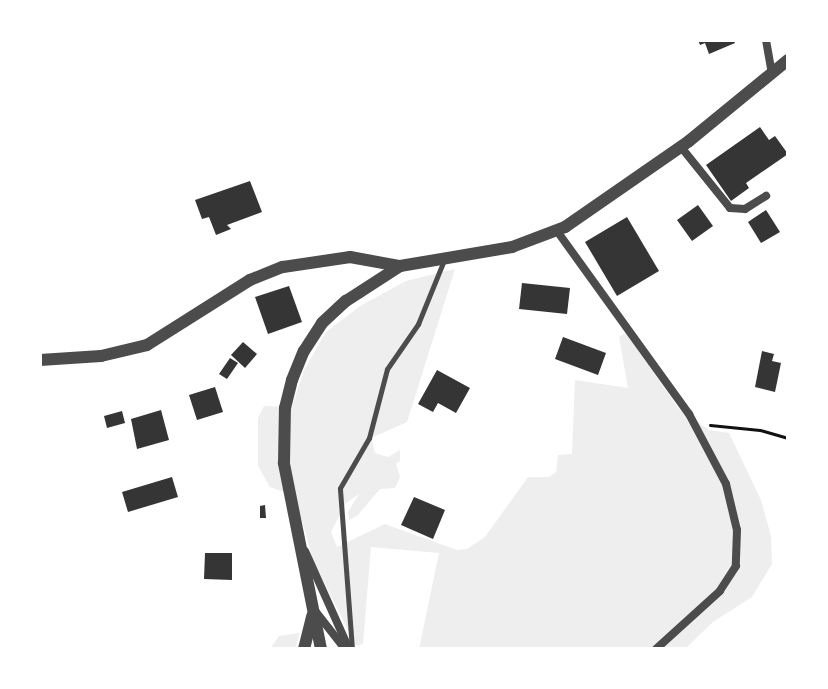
<!DOCTYPE html>
<style>
body{margin:0}
#map{position:relative;width:828px;height:689px;overflow:hidden;background:#fff;font-family:Rubik,sans-serif}
div>[style]{position:absolute}
.green>*{inset:0;background:#eee}
.building>*{inset:0;background:#353535}
.path>*{height:3px;margin:-1.5px;padding:0 1.5px;transform-origin:1.5px;border-radius:1.5px;background:#111}
.service>*{height:5px;margin:-2.5px;padding:0 2.5px;transform-origin:2.5px;border-radius:2.5px;background:#4c4c4c}
.minor>*{height:8px;margin:-4px;padding:0 4px;transform-origin:4px;border-radius:4px;background:#4c4c4c}
.tertiary>*{height:12px;margin:-6px;padding:0 6px;transform-origin:6px;border-radius:6px;background:#4c4c4c}
span{translate:-50% -50%;white-space:nowrap;text-align:center;line-height:1.15;-webkit-text-stroke:8px #fff;paint-order:stroke}
.frame{position:absolute;inset:0;border:42px solid #fff;pointer-events:none}
</style>
<div id="map">
<div class="green">
<i style="clip-path:polygon(455px 269px,407px 422px,371px 438px,375px 453px,388px 457px,400px 450px,400px 461px,396px 464px,400px 477px,395px 488px,380px 489px,357px 516px,349px 520px,348px 512px,359px 494px,346px 503px,331px 532px,337px 547px,385px 524px,457px 550px,467px 549px,485px 537px,528px 477px,549px 477px,556px 472px,558px 455px,572px 454px,575px 380px,628px 388px,619px 337px,626px 333px,679px 409px,709px 430px,729px 433px,761px 500px,771px 536px,772px 564px,752px 597px,713px 622px,685px 649px,419px 649px,439px 553px,371px 547px,363px 644px,356px 646px,313px 560px,295px 496px,270px 487px,258px 466px,258px 418px,264px 406px,292px 407px,304px 370px,326px 332px,360px 306px,406px 281px)"></i>
<i style="clip-path:polygon(300px 633px,295px 649px,270px 649px,279px 636px)"></i>
</div>
<div class="building">
<i style="clip-path:polygon(698px 40px,734px 40px,735px 43px,709px 54px,705px 43px,700px 45px)"></i>
<i style="clip-path:polygon(760px 127px,769px 140px,775px 136px,788px 154px,746px 183px,749px 188px,731px 201px,706px 165px)"></i>
<i style="clip-path:polygon(250px 181px,262px 212px,227px 225px,231px 229px,216px 235px,209px 217px,202px 219px,195px 200px)"></i>
<i style="clip-path:polygon(698px 205px,713px 226px,692px 241px,677px 220px)"></i>
<i style="clip-path:polygon(766px 210px,780px 232px,761px 243px,748px 222px)"></i>
<i style="clip-path:polygon(627px 217px,659px 271px,617px 296px,585px 242px)"></i>
<i style="clip-path:polygon(522px 283px,570px 288px,567px 314px,519px 309px)"></i>
<i style="clip-path:polygon(289px 286px,302px 322px,268px 334px,255px 297px)"></i>
<i style="clip-path:polygon(563px 337px,606px 353px,598px 375px,555px 359px)"></i>
<i style="clip-path:polygon(243px 342px,257px 354px,245px 368px,231px 355px)"></i>
<i style="clip-path:polygon(762px 351px,774px 354px,772px 361px,781px 363px,775px 392px,755px 387px)"></i>
<i style="clip-path:polygon(230px 358px,238px 363px,227px 379px,219px 374px)"></i>
<i style="clip-path:polygon(437px 370px,470px 388px,456px 413px,438px 403px,433px 412px,418px 404px)"></i>
<i style="clip-path:polygon(215px 387px,223px 412px,197px 420px,189px 395px)"></i>
<i style="clip-path:polygon(161px 410px,169px 440px,137px 449px,131px 419px)"></i>
<i style="clip-path:polygon(122px 411px,125px 423px,107px 428px,104px 416px)"></i>
<i style="clip-path:polygon(172px 477px,178px 497px,128px 512px,122px 492px)"></i>
<i style="clip-path:polygon(414px 497px,445px 510px,433px 539px,401px 525px)"></i>
<i style="clip-path:polygon(265px 505px,266px 518px,260px 518px,260px 506px)"></i>
<i style="clip-path:polygon(205px 553px,232px 553px,232px 580px,204px 579px)"></i>
</div>
<div class="path">
<i style="left:710px;top:425px;width:50px;rotate:5.7deg"></i>
<i style="left:760px;top:430px;width:29px;rotate:16deg"></i>
</div>
<div class="service">
<i style="left:352px;top:649px;width:161px;rotate:-94.3deg"></i>
<i style="left:340px;top:488px;width:58px;rotate:-59.9deg"></i>
<i style="left:369px;top:438px;width:71px;rotate:-75.4deg"></i>
<i style="left:387px;top:369px;width:55px;rotate:-55.4deg"></i>
<i style="left:418px;top:324px;width:69px;rotate:-67.9deg"></i>
</div>
<div class="minor">
<i style="left:766px;top:40px;width:34px;rotate:80deg"></i>
<i style="left:681px;top:147px;width:78px;rotate:51.2deg"></i>
<i style="left:730px;top:208px;width:15px;rotate:4deg"></i>
<i style="left:745px;top:209px;width:25px;rotate:-32deg"></i>
<i style="left:557px;top:231px;width:226px;rotate:54.2deg"></i>
<i style="left:689px;top:414px;width:79px;rotate:62.1deg"></i>
<i style="left:726px;top:484px;width:47px;rotate:76.6deg"></i>
<i style="left:737px;top:530px;width:36px;rotate:92deg"></i>
<i style="left:736px;top:566px;width:30px;rotate:123deg"></i>
<i style="left:720px;top:591px;width:86px;rotate:137.8deg"></i>
<i style="left:305px;top:551px;width:107px;rotate:65.8deg"></i>
<i style="left:316px;top:612px;width:47px;rotate:51.9deg"></i>
</div>
<div class="tertiary">
<i style="left:40px;top:360px;width:61px;rotate:-3.8deg"></i>
<i style="left:101px;top:356px;width:47px;rotate:-13.4deg"></i>
<i style="left:147px;top:345px;width:122px;rotate:-32.3deg"></i>
<i style="left:250px;top:280px;width:35px;rotate:-22deg"></i>
<i style="left:283px;top:267px;width:68px;rotate:-8.5deg"></i>
<i style="left:350px;top:257px;width:51px;rotate:10.2deg"></i>
<i style="left:304px;top:649px;width:34px;rotate:-76deg"></i>
<i style="left:321px;top:649px;width:190px;rotate:-101.3deg"></i>
<i style="left:284px;top:463px;width:55px;rotate:-89deg"></i>
<i style="left:285px;top:408px;width:29px;rotate:-76deg"></i>
<i style="left:292px;top:380px;width:31px;rotate:-68deg"></i>
<i style="left:304px;top:351px;width:33px;rotate:-57deg"></i>
<i style="left:322px;top:323px;width:33px;rotate:-43deg"></i>
<i style="left:346px;top:301px;width:64px;rotate:-32.9deg"></i>
<i style="left:400px;top:266px;width:114px;rotate:-9.6deg"></i>
<i style="left:512px;top:247px;width:57px;rotate:-20.7deg"></i>
<i style="left:565px;top:227px;width:151px;rotate:-34.7deg"></i>
<i style="left:689px;top:141px;width:128px;rotate:-39.3deg"></i>
</div>
<div class="frame"></div>
</div>
